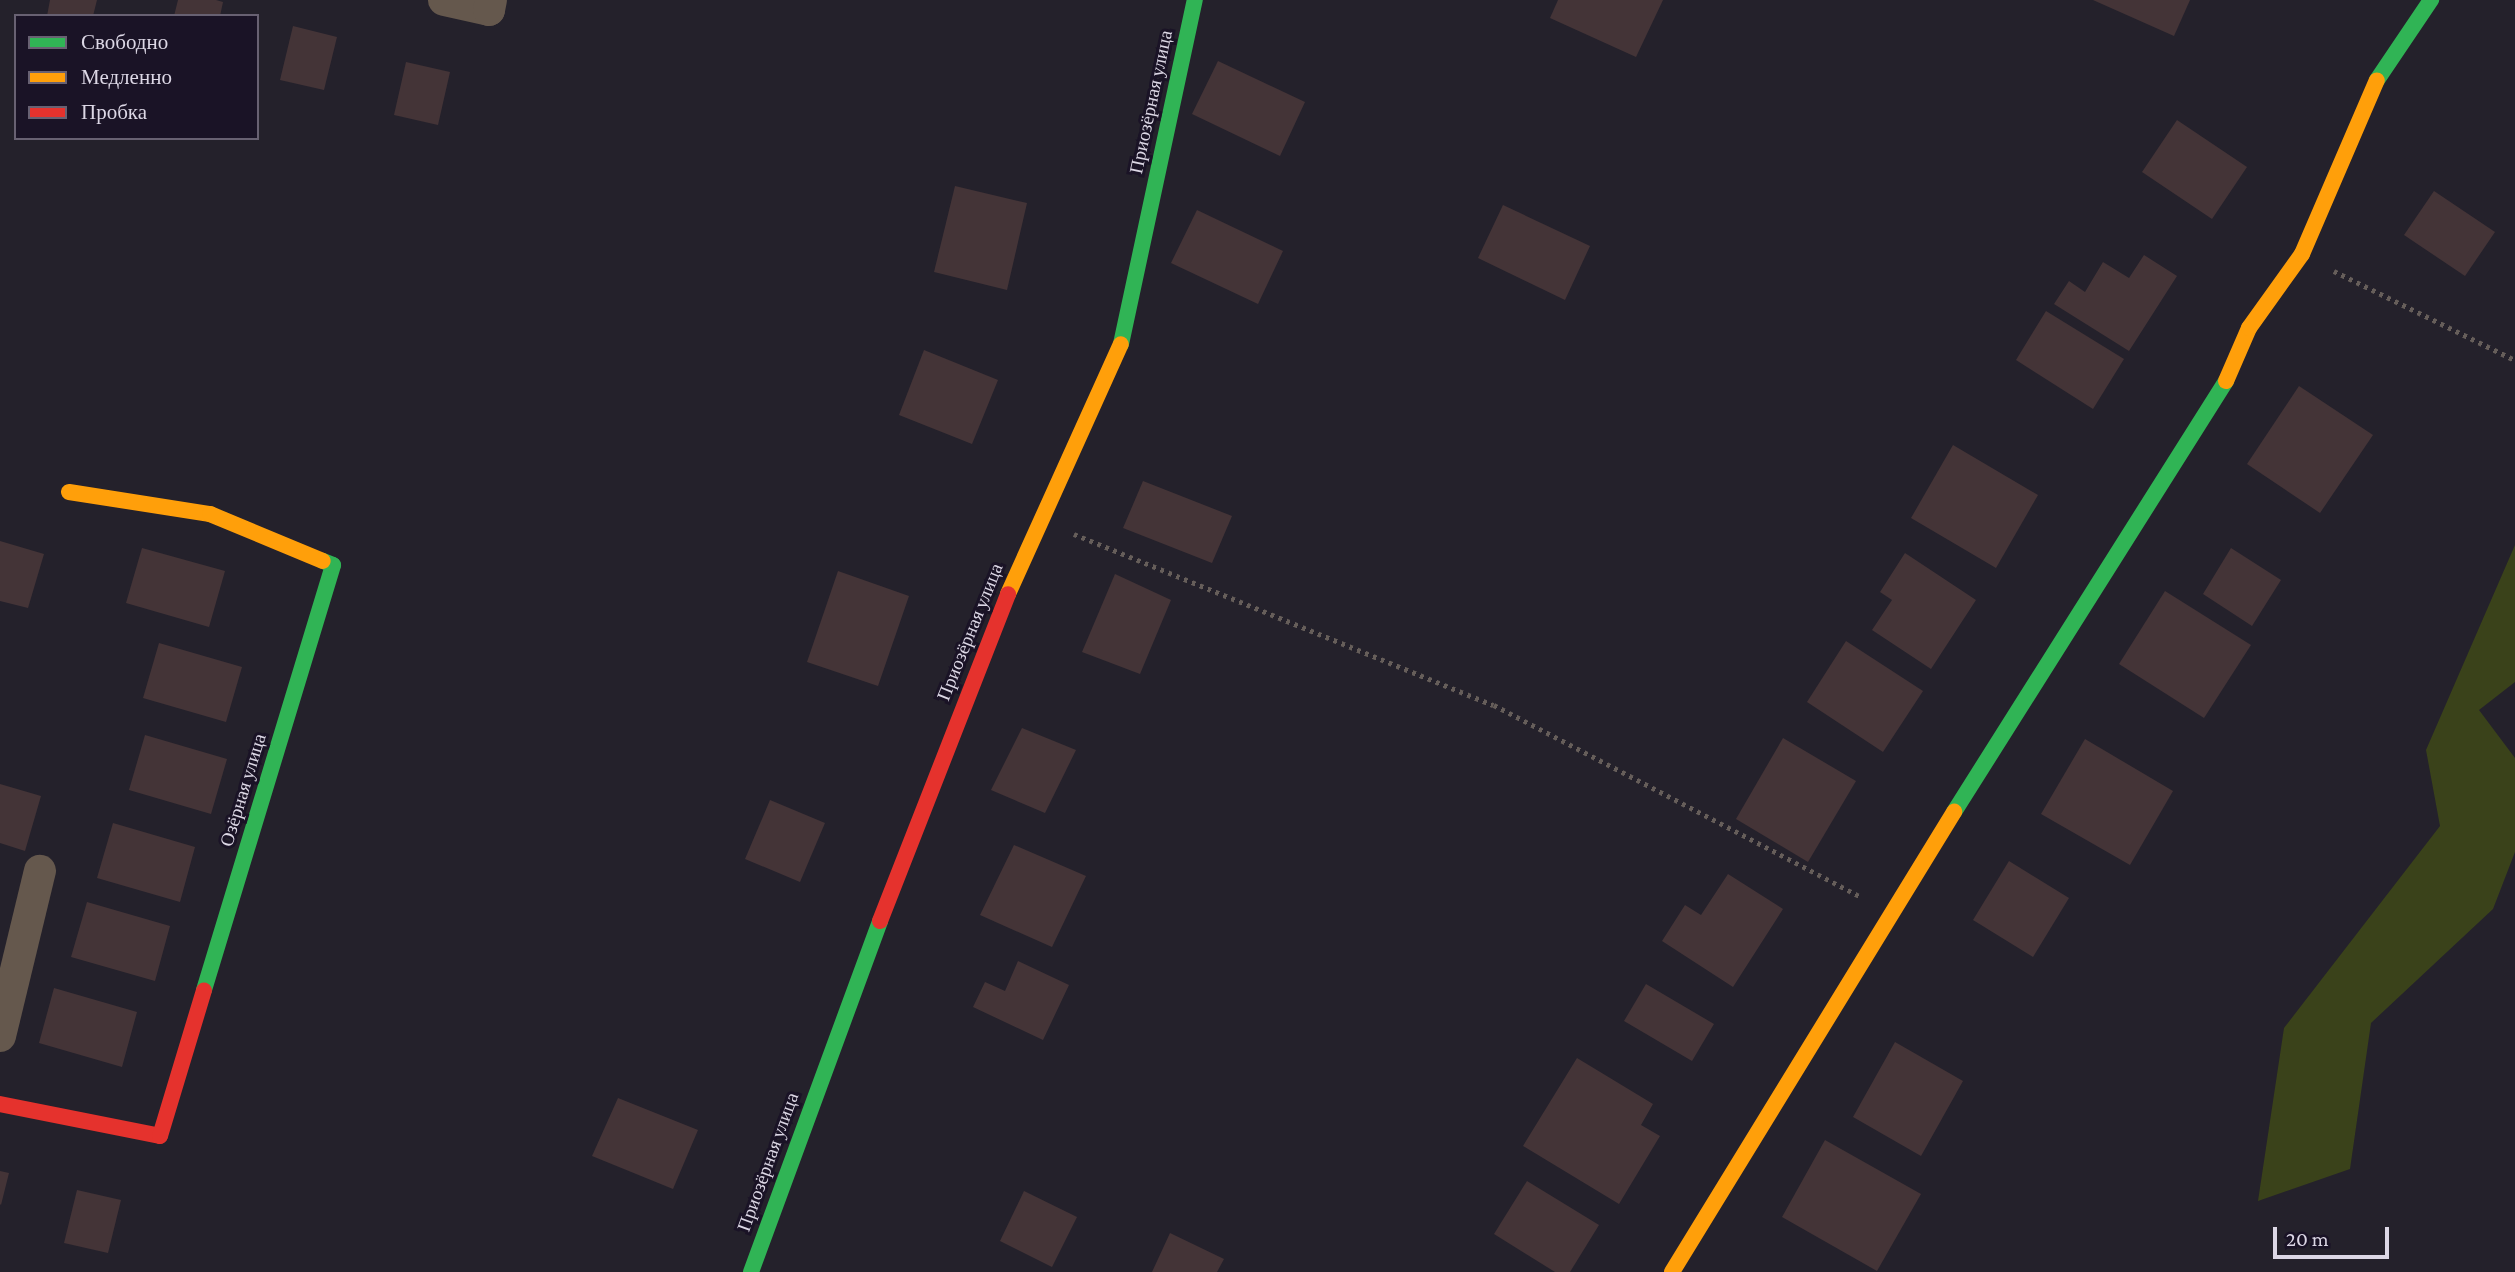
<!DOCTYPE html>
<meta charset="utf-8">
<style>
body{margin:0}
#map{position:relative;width:2515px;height:1272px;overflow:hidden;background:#24212b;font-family:"Crimson Pro",serif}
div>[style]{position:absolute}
.green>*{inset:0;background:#3a421a}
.building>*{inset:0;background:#443437}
.path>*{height:4.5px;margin-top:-2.25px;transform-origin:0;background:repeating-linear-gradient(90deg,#665e5a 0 3.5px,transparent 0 8.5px)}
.street>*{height:32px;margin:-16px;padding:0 16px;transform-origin:16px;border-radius:16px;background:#65584d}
.fast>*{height:16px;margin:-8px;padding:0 8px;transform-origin:8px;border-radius:8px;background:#30b455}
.slow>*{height:16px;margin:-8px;padding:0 8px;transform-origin:8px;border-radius:8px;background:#ff9f0a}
.jam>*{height:16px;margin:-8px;padding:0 8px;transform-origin:8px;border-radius:8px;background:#e5322d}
span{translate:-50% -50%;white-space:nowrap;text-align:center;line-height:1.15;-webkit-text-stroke:6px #1a1326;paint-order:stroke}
.street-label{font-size:19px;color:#dcd7e5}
.legend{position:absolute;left:14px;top:14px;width:245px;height:126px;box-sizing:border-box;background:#1a1326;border:2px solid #686172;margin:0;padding:9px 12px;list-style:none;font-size:21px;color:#dcd7e5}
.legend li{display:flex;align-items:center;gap:14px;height:35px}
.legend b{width:35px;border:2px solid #686172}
.scale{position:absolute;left:2273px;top:1227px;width:116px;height:32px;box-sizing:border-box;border:4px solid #dcd7e5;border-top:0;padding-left:9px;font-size:21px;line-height:24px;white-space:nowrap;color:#dcd7e5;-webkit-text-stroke:5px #1a1326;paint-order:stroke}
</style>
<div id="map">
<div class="green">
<i style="clip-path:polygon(2515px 545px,2515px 682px,2479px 710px,2515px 758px,2515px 852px,2493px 909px,2371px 1023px,2350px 1169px,2258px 1201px,2284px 1028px,2440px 826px,2426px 750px)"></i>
</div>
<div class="building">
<i style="clip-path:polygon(50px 0,97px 0,93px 16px,47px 16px)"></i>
<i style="clip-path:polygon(178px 0,216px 0,223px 2px,220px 16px,174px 16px)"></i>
<i style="clip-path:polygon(1558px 0,1663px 0,1636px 57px,1550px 18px)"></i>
<i style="clip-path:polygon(2093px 0,2190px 0,2174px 36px)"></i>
<i style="clip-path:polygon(293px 26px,337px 37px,324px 90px,280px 80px)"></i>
<i style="clip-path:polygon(1218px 61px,1305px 102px,1280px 156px,1192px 114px)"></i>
<i style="clip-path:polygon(406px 62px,450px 72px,438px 125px,394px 115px)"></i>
<i style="clip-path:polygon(2177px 120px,2247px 167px,2212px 219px,2142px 172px)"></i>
<i style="clip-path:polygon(955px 186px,1027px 203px,1007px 290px,934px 272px)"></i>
<i style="clip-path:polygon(2434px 191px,2495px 232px,2465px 276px,2404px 235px)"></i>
<i style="clip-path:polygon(1503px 205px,1590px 246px,1565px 300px,1478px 258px)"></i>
<i style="clip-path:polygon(1197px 210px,1283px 251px,1258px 304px,1171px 263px)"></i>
<i style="clip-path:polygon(2144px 255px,2177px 276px,2129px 351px,2054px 304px,2069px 281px,2085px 292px,2103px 262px,2129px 278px)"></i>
<i style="clip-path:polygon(2046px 311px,2124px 359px,2093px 409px,2016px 360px)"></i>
<i style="clip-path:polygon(924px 350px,998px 380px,972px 444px,899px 415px)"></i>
<i style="clip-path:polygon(2299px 386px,2373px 435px,2320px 513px,2247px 464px)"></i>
<i style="clip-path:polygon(1953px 445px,2038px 495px,1996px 568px,1911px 518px)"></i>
<i style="clip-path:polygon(1143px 481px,1232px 516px,1212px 563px,1123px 528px)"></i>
<i style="clip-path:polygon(0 541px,44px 554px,28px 608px,0 601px)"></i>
<i style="clip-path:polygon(142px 548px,225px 571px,209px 627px,126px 603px)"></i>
<i style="clip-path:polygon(2231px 548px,2281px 580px,2252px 626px,2203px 594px)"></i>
<i style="clip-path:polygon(1905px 553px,1976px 600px,1931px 669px,1872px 630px,1892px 600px,1880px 592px)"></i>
<i style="clip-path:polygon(838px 571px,909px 596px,878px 686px,807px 662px)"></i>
<i style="clip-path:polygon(1115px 574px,1171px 600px,1140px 674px,1082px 652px)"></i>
<i style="clip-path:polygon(2165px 591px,2251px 645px,2204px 718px,2119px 664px)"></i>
<i style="clip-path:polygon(1846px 641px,1923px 691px,1883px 752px,1807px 702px)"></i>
<i style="clip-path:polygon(159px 643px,242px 667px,226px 722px,143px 698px)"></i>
<i style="clip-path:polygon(1022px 728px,1076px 750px,1045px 813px,991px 790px)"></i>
<i style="clip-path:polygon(145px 735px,227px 759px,211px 814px,129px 790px)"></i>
<i style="clip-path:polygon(1783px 738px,1856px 781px,1808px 862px,1736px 819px)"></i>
<i style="clip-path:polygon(2085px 739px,2173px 791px,2130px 865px,2041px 814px)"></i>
<i style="clip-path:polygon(0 784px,41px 796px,25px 851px,0 843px)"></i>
<i style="clip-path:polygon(770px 800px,825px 823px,800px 882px,745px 859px)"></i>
<i style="clip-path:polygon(113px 823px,195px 847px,180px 902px,97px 878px)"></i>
<i style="clip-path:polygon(1014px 845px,1086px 876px,1052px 947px,980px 915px)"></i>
<i style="clip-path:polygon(2009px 861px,2069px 898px,2033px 957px,1973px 920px)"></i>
<i style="clip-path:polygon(1728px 874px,1783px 909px,1733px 987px,1662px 941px,1685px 905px,1701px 915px)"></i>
<i style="clip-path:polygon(87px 902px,170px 926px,155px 981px,71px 957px)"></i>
<i style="clip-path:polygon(1018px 961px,1069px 985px,1043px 1040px,973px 1007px,985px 982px,1005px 991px)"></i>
<i style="clip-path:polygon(1646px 984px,1714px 1024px,1692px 1061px,1624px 1021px)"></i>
<i style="clip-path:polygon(54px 988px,137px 1012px,122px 1067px,39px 1043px)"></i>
<i style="clip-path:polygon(1895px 1042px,1963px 1081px,1921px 1156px,1853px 1117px)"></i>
<i style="clip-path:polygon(1577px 1058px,1653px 1104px,1641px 1125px,1660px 1136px,1619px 1204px,1523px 1146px)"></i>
<i style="clip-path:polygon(618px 1098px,698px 1130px,673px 1189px,592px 1156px)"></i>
<i style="clip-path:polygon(1825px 1140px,1921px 1194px,1877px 1271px,1782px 1217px)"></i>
<i style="clip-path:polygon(0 1171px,9px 1173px,1px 1205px,0 1204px)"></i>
<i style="clip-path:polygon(1527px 1181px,1599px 1225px,1570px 1272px,1555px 1272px,1494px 1234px)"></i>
<i style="clip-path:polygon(77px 1190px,121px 1200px,108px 1253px,64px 1243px)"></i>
<i style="clip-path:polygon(1024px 1191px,1077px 1217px,1052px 1267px,1000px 1241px)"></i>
<i style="clip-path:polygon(1170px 1233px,1224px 1259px,1217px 1272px,1152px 1272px)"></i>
</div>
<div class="path">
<i style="left:2334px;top:271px;width:202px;rotate:26.2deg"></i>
<i style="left:1074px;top:534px;width:453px;rotate:22.2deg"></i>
<i style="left:1494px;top:705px;width:412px;rotate:27.6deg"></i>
</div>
<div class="street">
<i style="left:444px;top:0;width:46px;rotate:12.5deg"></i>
<i style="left:489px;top:10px;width:10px;rotate:-79deg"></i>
<i style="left:0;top:1036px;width:170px;rotate:-76.4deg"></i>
</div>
<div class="fast">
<i style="left:2377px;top:80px;width:97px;rotate:-56deg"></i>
<i style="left:1121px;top:344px;width:352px;rotate:-77.9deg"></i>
<i style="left:1954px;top:812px;width:510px;rotate:-57.74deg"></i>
<i style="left:204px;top:990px;width:444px;rotate:-73.1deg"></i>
<i style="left:333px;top:565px;width:11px;rotate:-158deg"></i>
<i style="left:751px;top:1272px;width:374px;rotate:-69.8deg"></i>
</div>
<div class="slow">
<i style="left:2226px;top:381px;width:58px;rotate:-66.5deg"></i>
<i style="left:2249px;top:328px;width:91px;rotate:-54.4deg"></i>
<i style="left:2302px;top:254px;width:189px;rotate:-66.7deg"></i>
<i style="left:69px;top:492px;width:143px;rotate:8.9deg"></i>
<i style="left:210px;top:514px;width:122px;rotate:22.6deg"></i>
<i style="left:1008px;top:594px;width:274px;rotate:-65.7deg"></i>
<i style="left:1672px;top:1272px;width:540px;rotate:-58.49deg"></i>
</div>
<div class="jam">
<i style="left:880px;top:921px;width:351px;rotate:-68.6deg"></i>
<i style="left:0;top:1104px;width:163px;rotate:11.3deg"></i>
<i style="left:160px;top:1136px;width:152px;rotate:-73.2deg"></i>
</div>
<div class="street-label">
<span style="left:1151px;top:102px;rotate:-78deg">Приозёрная улица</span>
<span style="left:970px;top:632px;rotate:-68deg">Приозёрная улица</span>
<span style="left:243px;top:790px;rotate:-73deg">Озёрная улица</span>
<span style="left:768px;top:1162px;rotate:-70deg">Приозёрная улица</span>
</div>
<ul class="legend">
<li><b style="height:9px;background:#30b455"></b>Свободно</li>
<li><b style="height:9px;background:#ff9f0a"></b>Медленно</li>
<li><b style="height:9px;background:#e5322d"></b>Пробка</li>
</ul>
<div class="scale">20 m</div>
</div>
